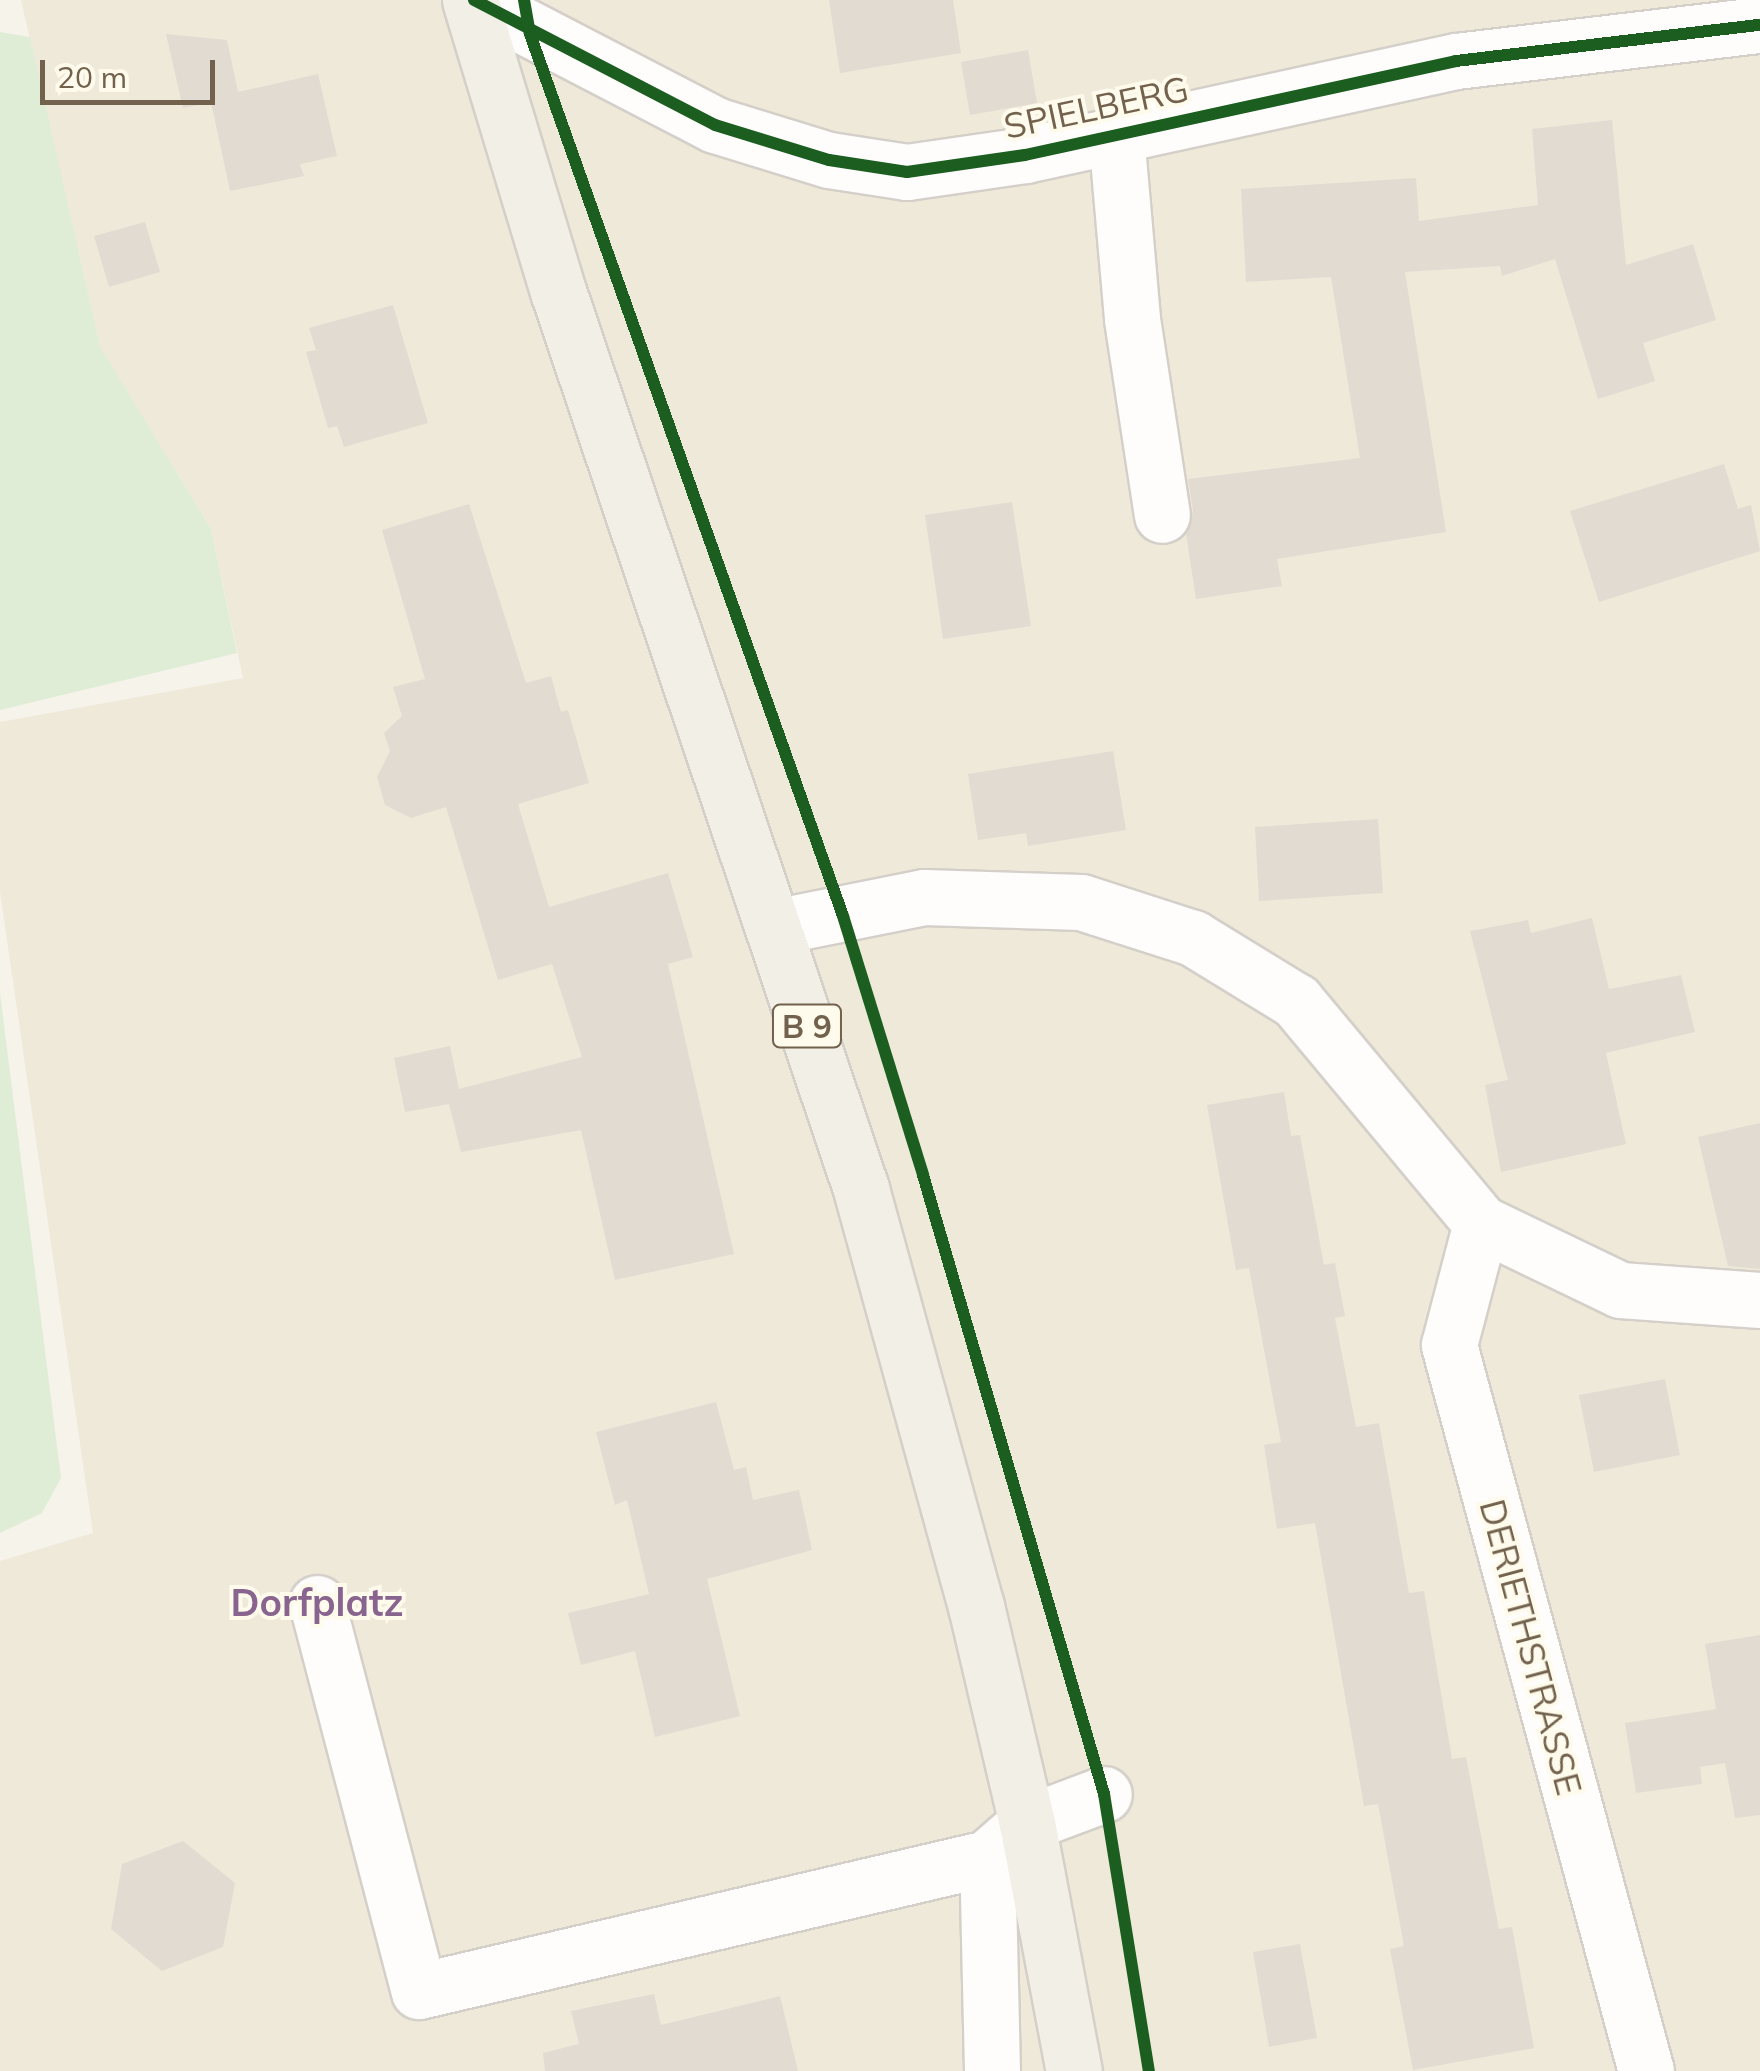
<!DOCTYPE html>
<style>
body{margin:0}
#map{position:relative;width:1760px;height:2071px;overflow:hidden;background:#f6f3eb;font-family:Mulish,sans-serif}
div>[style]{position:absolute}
.residential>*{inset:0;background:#efe9da}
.green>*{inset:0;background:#dfecd6}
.building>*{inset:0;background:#e1dbd1}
.roads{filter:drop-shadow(2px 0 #d4cfc8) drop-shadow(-2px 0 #d4cfc8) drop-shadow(0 2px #d4cfc8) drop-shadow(0 -2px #d4cfc8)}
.minor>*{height:55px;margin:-27.5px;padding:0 27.5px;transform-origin:27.5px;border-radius:27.5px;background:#fefdfc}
.major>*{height:55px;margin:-27.5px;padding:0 27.5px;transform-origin:27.5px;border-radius:27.5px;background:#f1efe6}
.cycleway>*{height:12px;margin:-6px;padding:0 6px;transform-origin:6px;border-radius:6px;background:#1b5e20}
span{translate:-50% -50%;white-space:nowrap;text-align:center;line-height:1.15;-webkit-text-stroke:8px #fefaec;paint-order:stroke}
.shield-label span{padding:2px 8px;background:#fefaec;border:2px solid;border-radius:8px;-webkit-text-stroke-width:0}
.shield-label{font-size:32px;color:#72614c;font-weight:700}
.street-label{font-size:35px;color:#72614c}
.neighbourhood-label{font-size:38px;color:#88648e;font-weight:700}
.scale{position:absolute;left:40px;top:60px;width:175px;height:45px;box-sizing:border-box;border:5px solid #72614c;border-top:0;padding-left:12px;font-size:30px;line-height:35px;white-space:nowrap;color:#72614c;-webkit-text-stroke:8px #fefaec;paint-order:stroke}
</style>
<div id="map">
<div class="residential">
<i style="clip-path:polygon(21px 0,1760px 0,1760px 2071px,0 2071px,0 1561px,93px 1533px,0 892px,0 722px,243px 678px,211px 529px,100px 346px)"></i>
</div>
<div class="green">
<i style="clip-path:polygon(0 32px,30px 37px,100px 346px,211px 529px,237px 653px,0 710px)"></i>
<i style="clip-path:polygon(0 993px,61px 1478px,42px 1513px,0 1533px)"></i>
</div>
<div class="building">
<i style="clip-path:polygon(829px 0,953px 0,961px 53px,840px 73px)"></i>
<i style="clip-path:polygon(166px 34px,227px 40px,238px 92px,318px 74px,337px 156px,300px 164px,304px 176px,230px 191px,211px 102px,183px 108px)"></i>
<i style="clip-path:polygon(1028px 50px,1037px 103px,970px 115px,961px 62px)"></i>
<i style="clip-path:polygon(1612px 120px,1626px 265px,1693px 244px,1716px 320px,1643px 343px,1655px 381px,1598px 399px,1555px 259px,1502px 276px,1500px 266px,1405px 272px,1446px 532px,1277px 559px,1282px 586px,1196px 599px,1186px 534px,1193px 511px,1188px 479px,1360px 458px,1331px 277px,1246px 282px,1241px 189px,1416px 178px,1419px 221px,1538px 205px,1532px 129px)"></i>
<i style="clip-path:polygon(145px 222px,160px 272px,109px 287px,94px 236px)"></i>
<i style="clip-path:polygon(393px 305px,428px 423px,344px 447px,337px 426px,328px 428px,306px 352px,316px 350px,309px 328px)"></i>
<i style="clip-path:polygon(1724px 464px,1738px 509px,1751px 505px,1760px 551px,1599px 602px,1570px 511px)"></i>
<i style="clip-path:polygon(1012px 502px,1031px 626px,943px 639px,925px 515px)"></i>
<i style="clip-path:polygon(469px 504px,526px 683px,551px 676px,561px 712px,568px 710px,589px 783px,518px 804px,549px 907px,668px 873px,693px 957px,668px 964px,734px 1254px,615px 1280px,581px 1130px,461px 1152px,449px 1104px,405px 1112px,394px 1058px,450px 1046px,459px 1089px,582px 1057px,552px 964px,498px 980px,446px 807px,411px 818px,385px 805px,377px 777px,390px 751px,384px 733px,402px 716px,393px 687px,425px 679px,382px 530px)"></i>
<i style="clip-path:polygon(1113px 751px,1126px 830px,1028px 846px,1026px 833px,978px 840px,968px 774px)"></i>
<i style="clip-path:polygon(1378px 819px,1383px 893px,1259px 901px,1255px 827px)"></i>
<i style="clip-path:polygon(1592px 918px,1609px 989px,1681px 975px,1695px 1032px,1606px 1053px,1626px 1144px,1501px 1172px,1485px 1085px,1508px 1080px,1470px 931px,1528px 920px,1531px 933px)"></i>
<i style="clip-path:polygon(1284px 1092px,1291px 1136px,1300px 1135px,1324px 1265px,1335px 1263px,1345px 1316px,1335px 1318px,1356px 1427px,1379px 1423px,1409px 1593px,1424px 1591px,1452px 1759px,1466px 1757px,1499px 1929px,1512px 1927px,1534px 2048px,1413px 2070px,1390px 1949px,1404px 1946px,1378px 1804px,1364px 1806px,1315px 1523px,1277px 1529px,1264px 1445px,1281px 1442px,1249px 1268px,1236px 1270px,1207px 1105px)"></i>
<i style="clip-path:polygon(1760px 1123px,1760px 1269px,1728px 1266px,1698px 1137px)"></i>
<i style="clip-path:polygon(1665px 1379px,1680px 1455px,1594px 1472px,1579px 1395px)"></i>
<i style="clip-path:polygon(716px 1402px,734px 1470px,746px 1467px,753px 1500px,799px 1490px,812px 1550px,707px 1579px,740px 1716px,655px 1737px,635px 1651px,581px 1665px,568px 1613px,649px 1594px,627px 1500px,615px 1505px,596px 1432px)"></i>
<i style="clip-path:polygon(1760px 1635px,1760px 1815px,1735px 1818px,1725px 1763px,1700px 1767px,1702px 1784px,1636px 1793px,1625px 1723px,1716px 1709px,1705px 1644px)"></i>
<i style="clip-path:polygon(183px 1841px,235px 1883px,223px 1947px,162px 1971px,111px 1929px,122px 1864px)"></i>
<i style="clip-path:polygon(1300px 1944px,1317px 2038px,1269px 2047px,1253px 1952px)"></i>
<i style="clip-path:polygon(654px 1994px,661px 2025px,780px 1996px,798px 2071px,545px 2071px,543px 2053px,579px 2044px,571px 2011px)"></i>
</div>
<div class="roads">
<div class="minor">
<i style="left:474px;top:0;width:271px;rotate:27.4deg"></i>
<i style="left:715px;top:125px;width:119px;rotate:17.1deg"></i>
<i style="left:829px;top:160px;width:79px;rotate:8.7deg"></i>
<i style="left:907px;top:172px;width:119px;rotate:-8.2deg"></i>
<i style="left:1025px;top:155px;width:441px;rotate:-12.3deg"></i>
<i style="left:1456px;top:61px;width:306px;rotate:-6.8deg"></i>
<i style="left:1116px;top:135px;width:185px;rotate:85deg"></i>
<i style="left:1132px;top:319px;width:198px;rotate:81.3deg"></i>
<i style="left:774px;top:927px;width:153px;rotate:-11.3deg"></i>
<i style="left:924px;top:897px;width:157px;rotate:1.8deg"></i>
<i style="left:1081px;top:902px;width:118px;rotate:17.8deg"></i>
<i style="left:1193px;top:938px;width:121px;rotate:31.5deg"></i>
<i style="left:1296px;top:1001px;width:289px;rotate:50.2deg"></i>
<i style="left:1481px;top:1223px;width:154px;rotate:25.7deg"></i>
<i style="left:1620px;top:1290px;width:140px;rotate:4.1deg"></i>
<i style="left:1481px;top:1223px;width:126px;rotate:104.7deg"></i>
<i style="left:1449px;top:1345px;width:752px;rotate:74.82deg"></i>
<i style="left:317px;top:1603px;width:401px;rotate:75.3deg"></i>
<i style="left:419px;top:1991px;width:583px;rotate:-13.18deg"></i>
<i style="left:992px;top:2071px;width:213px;rotate:-91.3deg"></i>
<i style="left:987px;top:1858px;width:53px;rotate:-41.2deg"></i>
<i style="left:1027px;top:1823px;width:82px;rotate:-20.6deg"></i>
</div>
<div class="major">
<i style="left:470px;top:0;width:307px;rotate:73.2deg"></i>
<i style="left:559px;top:294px;width:945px;rotate:71.35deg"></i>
<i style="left:861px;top:1189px;width:433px;rotate:74.6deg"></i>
<i style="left:976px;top:1606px;width:223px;rotate:76.8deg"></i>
<i style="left:1027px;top:1823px;width:252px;rotate:79.3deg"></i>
</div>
</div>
<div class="cycleway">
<i style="left:474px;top:0;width:271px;rotate:27.4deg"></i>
<i style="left:715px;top:125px;width:119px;rotate:17.1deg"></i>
<i style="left:829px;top:160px;width:79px;rotate:8.7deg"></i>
<i style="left:907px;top:172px;width:119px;rotate:-8.2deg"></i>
<i style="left:1025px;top:155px;width:441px;rotate:-12.3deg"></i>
<i style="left:1456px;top:61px;width:306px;rotate:-6.8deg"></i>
<i style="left:524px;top:0;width:35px;rotate:80deg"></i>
<i style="left:530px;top:34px;width:936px;rotate:70.46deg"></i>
<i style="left:843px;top:916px;width:271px;rotate:72.8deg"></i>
<i style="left:923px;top:1175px;width:645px;rotate:73.7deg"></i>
<i style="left:1104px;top:1794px;width:281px;rotate:80.8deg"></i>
</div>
<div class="shield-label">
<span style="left:807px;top:1026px">B 9</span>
</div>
<div class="street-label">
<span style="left:1096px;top:107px;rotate:-12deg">SPIELBERG</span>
<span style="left:1531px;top:1647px;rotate:75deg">DERIETHSTRASSE</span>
</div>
<div class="neighbourhood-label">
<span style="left:317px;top:1603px">Dorfplatz</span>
</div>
<div class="scale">20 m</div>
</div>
